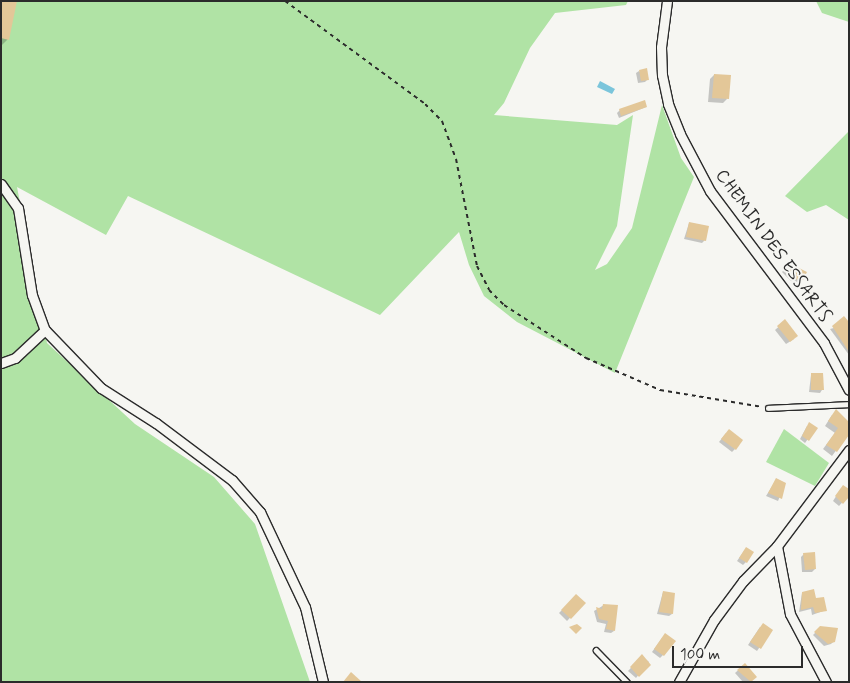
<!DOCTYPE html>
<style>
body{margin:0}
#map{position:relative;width:850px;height:683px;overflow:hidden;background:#f6f6f2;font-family:Mynerve,sans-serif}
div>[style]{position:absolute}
.green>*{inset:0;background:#b0e3a5}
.water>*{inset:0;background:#7bc5db}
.shadow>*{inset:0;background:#0003}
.building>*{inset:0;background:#e3c798}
.path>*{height:2px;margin-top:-1px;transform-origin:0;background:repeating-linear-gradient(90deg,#2b2b2b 0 4px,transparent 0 8px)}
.roads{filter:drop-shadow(1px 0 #2b2b2b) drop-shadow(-1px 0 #2b2b2b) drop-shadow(0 1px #2b2b2b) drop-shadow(0 -1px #2b2b2b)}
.service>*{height:4.5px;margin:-2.25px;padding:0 2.25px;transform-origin:2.25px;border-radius:2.25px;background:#f6f6f2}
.minor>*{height:9px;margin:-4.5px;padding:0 4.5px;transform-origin:4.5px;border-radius:4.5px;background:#f6f6f2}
span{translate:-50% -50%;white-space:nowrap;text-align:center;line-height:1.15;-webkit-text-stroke:4px #f6f6f2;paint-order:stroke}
.street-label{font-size:18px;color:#2b2b2b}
.frame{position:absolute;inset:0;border:2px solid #2b2b2b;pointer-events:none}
.scale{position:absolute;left:672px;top:646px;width:131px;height:22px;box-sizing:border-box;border:2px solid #2b2b2b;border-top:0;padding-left:6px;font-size:15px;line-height:18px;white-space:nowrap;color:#2b2b2b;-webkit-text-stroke:4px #f6f6f2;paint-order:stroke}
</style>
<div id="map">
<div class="green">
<i style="clip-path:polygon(1px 1px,628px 1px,626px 5px,555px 13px,530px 48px,504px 103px,494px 115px,617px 125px,633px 115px,617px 226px,595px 270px,607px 264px,632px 228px,662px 105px,681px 158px,694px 177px,615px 373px,517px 322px,484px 296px,469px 265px,459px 232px,380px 315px,128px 196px,106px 235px,17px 187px,47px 343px,135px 424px,214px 477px,255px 524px,310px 682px,1px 682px)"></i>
<i style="clip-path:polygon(816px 1px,849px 1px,849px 22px,822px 13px)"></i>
<i style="clip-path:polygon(849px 131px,849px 220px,826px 205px,807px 212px,785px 196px)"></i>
<i style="clip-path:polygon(784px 429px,829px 463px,815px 486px,766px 462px)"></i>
</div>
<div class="water">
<i style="clip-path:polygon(600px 81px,615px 89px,612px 94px,597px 87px)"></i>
</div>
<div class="shadow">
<i style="clip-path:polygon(1px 1px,8px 39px,2px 45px,1px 45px)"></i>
<i style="clip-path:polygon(639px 71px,648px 79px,645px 82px,638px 83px,636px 73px)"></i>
<i style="clip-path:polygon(714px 75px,727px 99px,723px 103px,708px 102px,710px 79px)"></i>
<i style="clip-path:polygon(646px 107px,619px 118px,617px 113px,620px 110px)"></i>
<i style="clip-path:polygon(689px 223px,705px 240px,702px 243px,684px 239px)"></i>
<i style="clip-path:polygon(792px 262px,802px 280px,799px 282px,791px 281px,782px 272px)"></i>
<i style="clip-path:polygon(785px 321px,794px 339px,786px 344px,775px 330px)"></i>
<i style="clip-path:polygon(849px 324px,849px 355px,830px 329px)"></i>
<i style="clip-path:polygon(811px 375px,822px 390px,820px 393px,809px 392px)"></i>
<i style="clip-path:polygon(832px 415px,849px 433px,832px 456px,823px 449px,835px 433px,825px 426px)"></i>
<i style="clip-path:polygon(807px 426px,816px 428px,805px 443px,800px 439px)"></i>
<i style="clip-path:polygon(726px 433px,735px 449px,732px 452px,719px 442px)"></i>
<i style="clip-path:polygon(776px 480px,785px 484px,778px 501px,766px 496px)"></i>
<i style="clip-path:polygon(840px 490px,849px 495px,839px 506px,833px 501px)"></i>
<i style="clip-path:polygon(744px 551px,746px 562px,743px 565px,737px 561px)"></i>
<i style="clip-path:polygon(804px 554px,815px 569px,812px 572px,802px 572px,801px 557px)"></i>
<i style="clip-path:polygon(663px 592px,672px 614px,669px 616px,657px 614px)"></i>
<i style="clip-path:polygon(802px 593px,815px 600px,826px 610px,812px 615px,811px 609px,799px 612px)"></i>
<i style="clip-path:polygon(576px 596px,584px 603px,567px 621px,559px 613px)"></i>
<i style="clip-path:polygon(604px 605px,614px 631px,611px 633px,604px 632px,606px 624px,597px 622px,594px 611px)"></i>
<i style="clip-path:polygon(760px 627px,771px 631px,757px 651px,748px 645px)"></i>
<i style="clip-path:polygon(820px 628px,834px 641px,831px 644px,824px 646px,813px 635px)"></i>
<i style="clip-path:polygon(662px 638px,663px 655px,660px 658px,652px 652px)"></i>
<i style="clip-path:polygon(642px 656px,649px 662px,636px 678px,628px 671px)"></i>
<i style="clip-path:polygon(744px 665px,755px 676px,750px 682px,743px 682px,735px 673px)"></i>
</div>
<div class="building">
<i style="clip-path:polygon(1px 1px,17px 1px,9px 40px,1px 38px)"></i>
<i style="clip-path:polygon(647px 68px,649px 80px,641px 81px,639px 70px)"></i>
<i style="clip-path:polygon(714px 74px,731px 75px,729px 99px,712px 98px)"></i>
<i style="clip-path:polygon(645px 100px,647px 107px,621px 116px,619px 109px)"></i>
<i style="clip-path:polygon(689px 222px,709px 226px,706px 241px,686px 237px)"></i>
<i style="clip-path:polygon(792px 260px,797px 265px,795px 266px,807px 272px,803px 280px,794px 279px,783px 269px)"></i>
<i style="clip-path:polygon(844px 316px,849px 322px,849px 352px,832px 326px)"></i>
<i style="clip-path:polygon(785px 319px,798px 336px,790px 342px,777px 326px)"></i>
<i style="clip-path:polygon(811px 373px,823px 373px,824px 390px,811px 390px)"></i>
<i style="clip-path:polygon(836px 409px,849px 422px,849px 435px,837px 452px,826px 445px,838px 428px,828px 421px)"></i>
<i style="clip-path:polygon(809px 422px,818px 428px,809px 441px,802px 436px)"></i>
<i style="clip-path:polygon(729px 429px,743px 440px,736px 450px,721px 439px)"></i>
<i style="clip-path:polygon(776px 478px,786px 483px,782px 499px,768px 493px)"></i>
<i style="clip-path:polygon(843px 485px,849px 489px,849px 497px,843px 504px,835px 496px)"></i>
<i style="clip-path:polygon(746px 547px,754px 552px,747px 563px,739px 558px)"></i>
<i style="clip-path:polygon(815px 552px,816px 569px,805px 570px,803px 553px)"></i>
<i style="clip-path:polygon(814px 589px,816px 598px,824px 597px,827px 611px,815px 613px,813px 607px,801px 610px,802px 592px)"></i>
<i style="clip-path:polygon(663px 591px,675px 593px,673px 614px,659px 612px)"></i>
<i style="clip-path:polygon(576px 594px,586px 603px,571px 619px,561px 610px)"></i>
<i style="clip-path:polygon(603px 604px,618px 605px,615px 631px,606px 629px,608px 621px,599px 619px,596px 607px,602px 609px)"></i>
<i style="clip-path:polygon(763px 623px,773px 630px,761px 649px,750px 642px)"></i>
<i style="clip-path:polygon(577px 624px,582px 628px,576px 634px,569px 627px)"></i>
<i style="clip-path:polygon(820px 626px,838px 628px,835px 642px,828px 644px,814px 632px)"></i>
<i style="clip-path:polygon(665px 633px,676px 641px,664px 656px,654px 649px)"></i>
<i style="clip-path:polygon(642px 654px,651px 665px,639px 677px,630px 667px)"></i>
<i style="clip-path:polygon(745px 663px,757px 677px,751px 682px,737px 670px)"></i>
<i style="clip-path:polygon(351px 672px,362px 682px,343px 682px)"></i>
</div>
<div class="path">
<i style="left:285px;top:1px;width:174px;rotate:36.3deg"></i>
<i style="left:425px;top:104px;width:24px;rotate:45deg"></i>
<i style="left:442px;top:121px;width:40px;rotate:69.8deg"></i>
<i style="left:456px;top:159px;width:109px;rotate:78.9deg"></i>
<i style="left:477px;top:266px;width:27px;rotate:63deg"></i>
<i style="left:489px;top:290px;width:21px;rotate:45deg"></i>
<i style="left:504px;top:305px;width:98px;rotate:32.9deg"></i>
<i style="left:586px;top:358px;width:81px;rotate:23.4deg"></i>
<i style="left:660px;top:390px;width:104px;rotate:9.4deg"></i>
</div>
<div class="roads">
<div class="service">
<i style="left:768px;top:408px;width:81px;rotate:-2.8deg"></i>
<i style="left:596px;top:650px;width:45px;rotate:45.9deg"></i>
</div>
<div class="minor">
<i style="left:667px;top:1px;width:46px;rotate:97.4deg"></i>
<i style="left:661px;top:47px;width:28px;rotate:88deg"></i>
<i style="left:662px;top:75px;width:30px;rotate:78deg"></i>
<i style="left:668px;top:104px;width:32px;rotate:68deg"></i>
<i style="left:680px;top:134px;width:64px;rotate:62.2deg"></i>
<i style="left:710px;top:191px;width:190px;rotate:53.1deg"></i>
<i style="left:824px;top:343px;width:53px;rotate:62deg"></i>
<i style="left:1px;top:184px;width:29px;rotate:55deg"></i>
<i style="left:18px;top:208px;width:88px;rotate:80.9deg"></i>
<i style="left:32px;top:295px;width:37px;rotate:70deg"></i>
<i style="left:45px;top:330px;width:81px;rotate:46deg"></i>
<i style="left:101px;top:388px;width:65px;rotate:32.5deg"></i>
<i style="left:156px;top:423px;width:95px;rotate:36.9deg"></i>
<i style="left:232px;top:480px;width:43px;rotate:48.8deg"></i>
<i style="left:260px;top:512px;width:105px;rotate:64.7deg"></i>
<i style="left:305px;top:607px;width:77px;rotate:76.5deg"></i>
<i style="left:1px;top:363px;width:15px;rotate:-20deg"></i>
<i style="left:15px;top:358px;width:41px;rotate:-43deg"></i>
<i style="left:777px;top:546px;width:69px;rotate:79.2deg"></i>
<i style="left:790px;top:614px;width:77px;rotate:62.1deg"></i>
<i style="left:679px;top:682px;width:71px;rotate:-60.6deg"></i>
<i style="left:714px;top:620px;width:49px;rotate:-53.4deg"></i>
<i style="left:743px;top:581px;width:49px;rotate:-45.8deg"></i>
<i style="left:777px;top:546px;width:120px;rotate:-53.1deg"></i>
</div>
</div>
<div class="street-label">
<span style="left:773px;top:246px;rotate:54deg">CHEMIN DES ESSARTS</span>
</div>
<div class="frame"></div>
<div class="scale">100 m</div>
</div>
